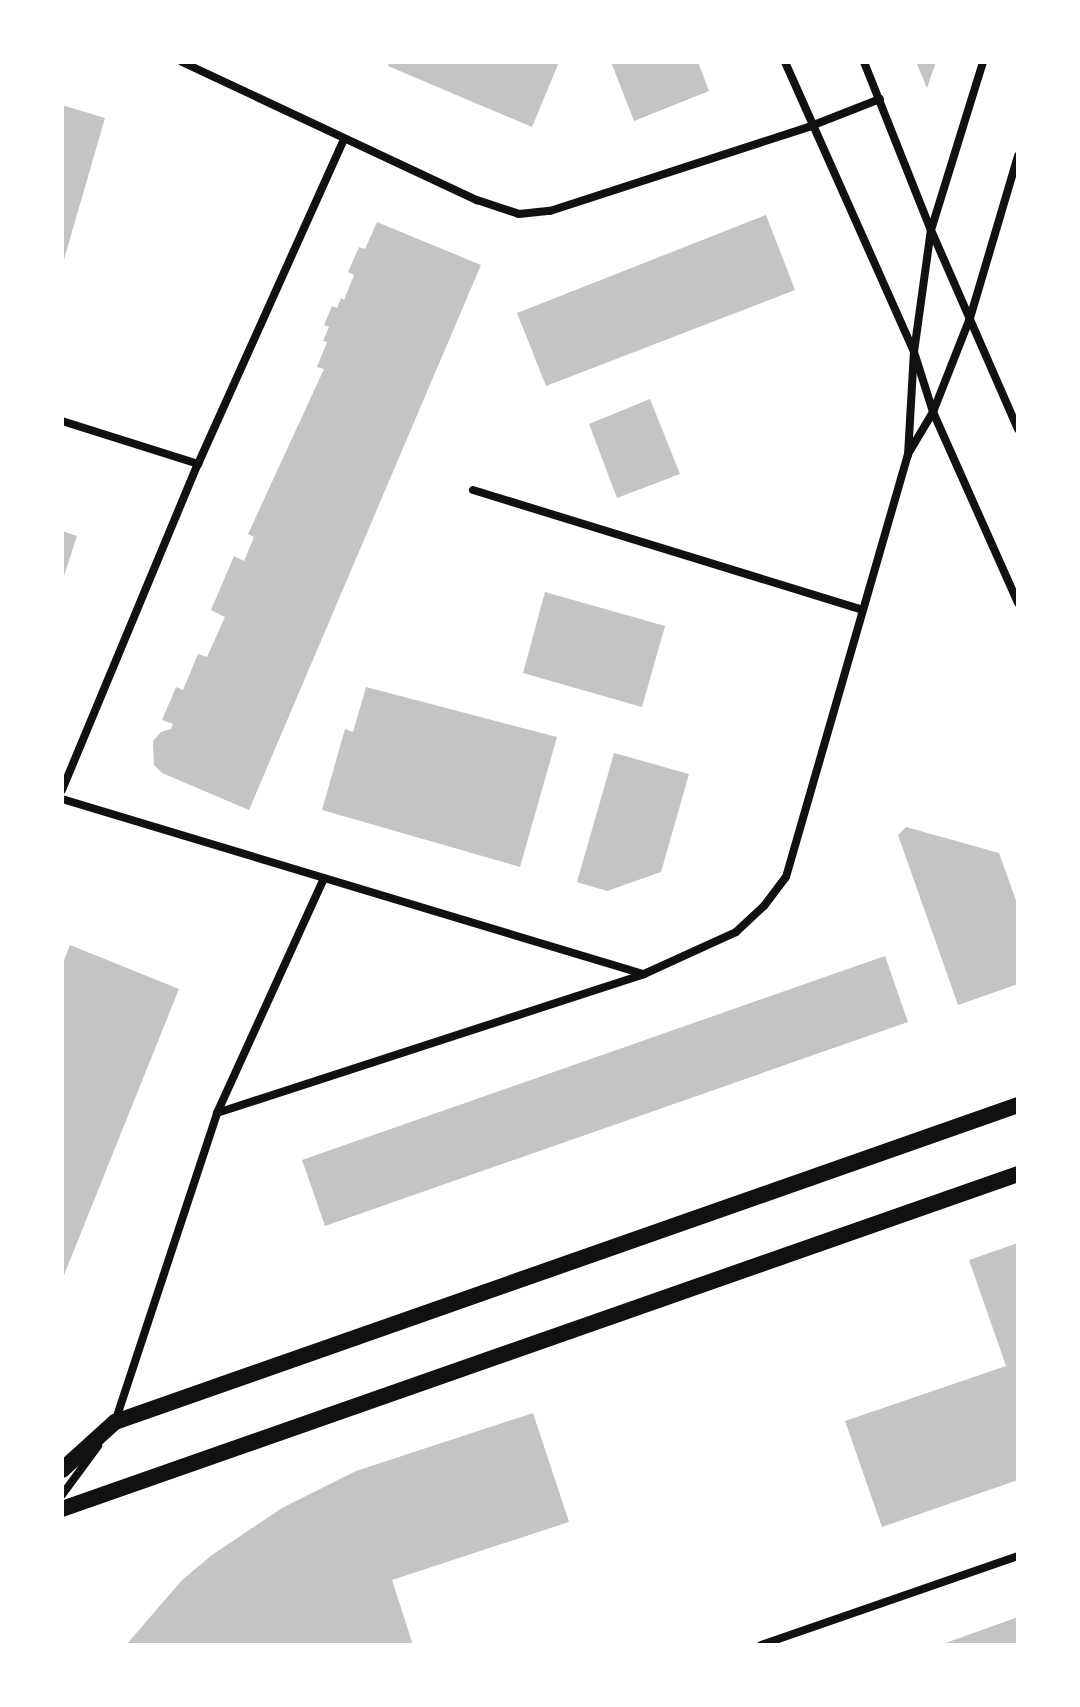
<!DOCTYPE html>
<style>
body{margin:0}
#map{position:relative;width:1080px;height:1707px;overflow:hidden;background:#fff;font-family:Commissioner,sans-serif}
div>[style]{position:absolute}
.building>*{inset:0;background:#c4c4c4}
.minor>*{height:8px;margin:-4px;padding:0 4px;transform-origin:4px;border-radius:4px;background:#111}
.secondary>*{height:16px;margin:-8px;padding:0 8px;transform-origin:8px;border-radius:8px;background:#111}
span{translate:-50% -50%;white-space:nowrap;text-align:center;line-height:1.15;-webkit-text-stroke:7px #fff;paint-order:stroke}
.frame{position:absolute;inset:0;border:64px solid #fff;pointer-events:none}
</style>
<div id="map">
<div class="building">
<i style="clip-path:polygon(389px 62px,559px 62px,532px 127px,388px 66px)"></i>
<i style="clip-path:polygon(611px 62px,698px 62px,709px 91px,634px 121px)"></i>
<i style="clip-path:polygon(916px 62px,936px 62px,927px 88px)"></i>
<i style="clip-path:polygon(62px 105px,105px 118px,63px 263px,62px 263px)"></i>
<i style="clip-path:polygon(766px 215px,795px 290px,546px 386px,517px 313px)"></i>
<i style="clip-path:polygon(377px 222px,481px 265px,249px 810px,162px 773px,154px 765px,153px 741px,161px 732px,171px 729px,173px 724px,162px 720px,176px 687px,183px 690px,198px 654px,207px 657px,225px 617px,211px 610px,234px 556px,244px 561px,254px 537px,248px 534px,324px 369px,317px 367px,327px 342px,323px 341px,329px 327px,324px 325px,332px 306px,337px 308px,341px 298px,344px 300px,354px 275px,348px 272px,359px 247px,365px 249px)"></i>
<i style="clip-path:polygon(650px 399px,680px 474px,617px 498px,589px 424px)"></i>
<i style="clip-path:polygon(62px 531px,77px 536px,63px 579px,62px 579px)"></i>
<i style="clip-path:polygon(545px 592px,665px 626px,642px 707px,523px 673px)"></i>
<i style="clip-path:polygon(366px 687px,557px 737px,520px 867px,322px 810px,345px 729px,353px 732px)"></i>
<i style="clip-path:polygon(614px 753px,689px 774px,661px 872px,607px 891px,577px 882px)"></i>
<i style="clip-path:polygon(906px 827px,999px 853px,1018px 906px,1018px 984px,958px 1005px,898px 835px)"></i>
<i style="clip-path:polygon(70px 945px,179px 989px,62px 1280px,62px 965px)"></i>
<i style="clip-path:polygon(885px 956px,908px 1022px,325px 1226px,302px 1160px)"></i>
<i style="clip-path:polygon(1018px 1243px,1018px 1480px,882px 1527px,845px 1421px,1006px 1366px,969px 1260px)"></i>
<i style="clip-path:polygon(533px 1413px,569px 1522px,392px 1580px,413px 1645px,126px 1645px,182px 1580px,212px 1555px,282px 1508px,356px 1471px)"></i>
<i style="clip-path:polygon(1018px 1617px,1018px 1645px,940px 1645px)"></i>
</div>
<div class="minor">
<i style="left:182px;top:62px;width:326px;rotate:25.1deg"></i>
<i style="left:477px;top:200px;width:44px;rotate:18.4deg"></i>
<i style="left:519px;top:214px;width:31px;rotate:-6deg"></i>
<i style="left:550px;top:211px;width:274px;rotate:-18deg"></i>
<i style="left:811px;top:126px;width:74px;rotate:-21.4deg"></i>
<i style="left:785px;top:62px;width:317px;rotate:66deg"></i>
<i style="left:914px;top:352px;width:63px;rotate:72.4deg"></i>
<i style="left:933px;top:412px;width:209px;rotate:66deg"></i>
<i style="left:864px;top:62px;width:181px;rotate:68.3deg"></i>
<i style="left:931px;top:230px;width:217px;rotate:66.4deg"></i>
<i style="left:62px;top:421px;width:143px;rotate:17.5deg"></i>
<i style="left:908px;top:454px;width:49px;rotate:-59.2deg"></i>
<i style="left:933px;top:412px;width:101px;rotate:-68.5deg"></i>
<i style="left:970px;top:318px;width:169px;rotate:-73.5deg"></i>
<i style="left:473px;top:490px;width:406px;rotate:17.1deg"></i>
<i style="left:62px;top:790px;width:353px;rotate:-67.4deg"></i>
<i style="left:198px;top:464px;width:356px;rotate:-65.8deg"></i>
<i style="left:62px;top:799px;width:607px;rotate:16.76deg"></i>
<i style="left:217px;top:1113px;width:449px;rotate:-18deg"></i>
<i style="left:644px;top:974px;width:101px;rotate:-24.5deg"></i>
<i style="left:736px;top:932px;width:38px;rotate:-43deg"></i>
<i style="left:764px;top:906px;width:36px;rotate:-53deg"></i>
<i style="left:786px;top:877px;width:439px;rotate:-73.9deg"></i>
<i style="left:908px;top:455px;width:103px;rotate:-86.7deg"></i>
<i style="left:914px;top:352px;width:123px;rotate:-82.1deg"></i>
<i style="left:931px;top:230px;width:176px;rotate:-72.8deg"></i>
<i style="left:115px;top:1422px;width:325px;rotate:-71.7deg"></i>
<i style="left:217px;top:1113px;width:258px;rotate:-65.5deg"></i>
<i style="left:62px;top:1495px;width:61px;rotate:-53.7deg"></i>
<i style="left:761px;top:1645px;width:272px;rotate:-19.1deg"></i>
</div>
<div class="secondary">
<i style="left:62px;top:1470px;width:72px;rotate:-42.2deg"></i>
<i style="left:115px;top:1422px;width:957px;rotate:-19.34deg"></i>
<i style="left:62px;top:1509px;width:1013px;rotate:-19.31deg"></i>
</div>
<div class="frame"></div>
</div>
